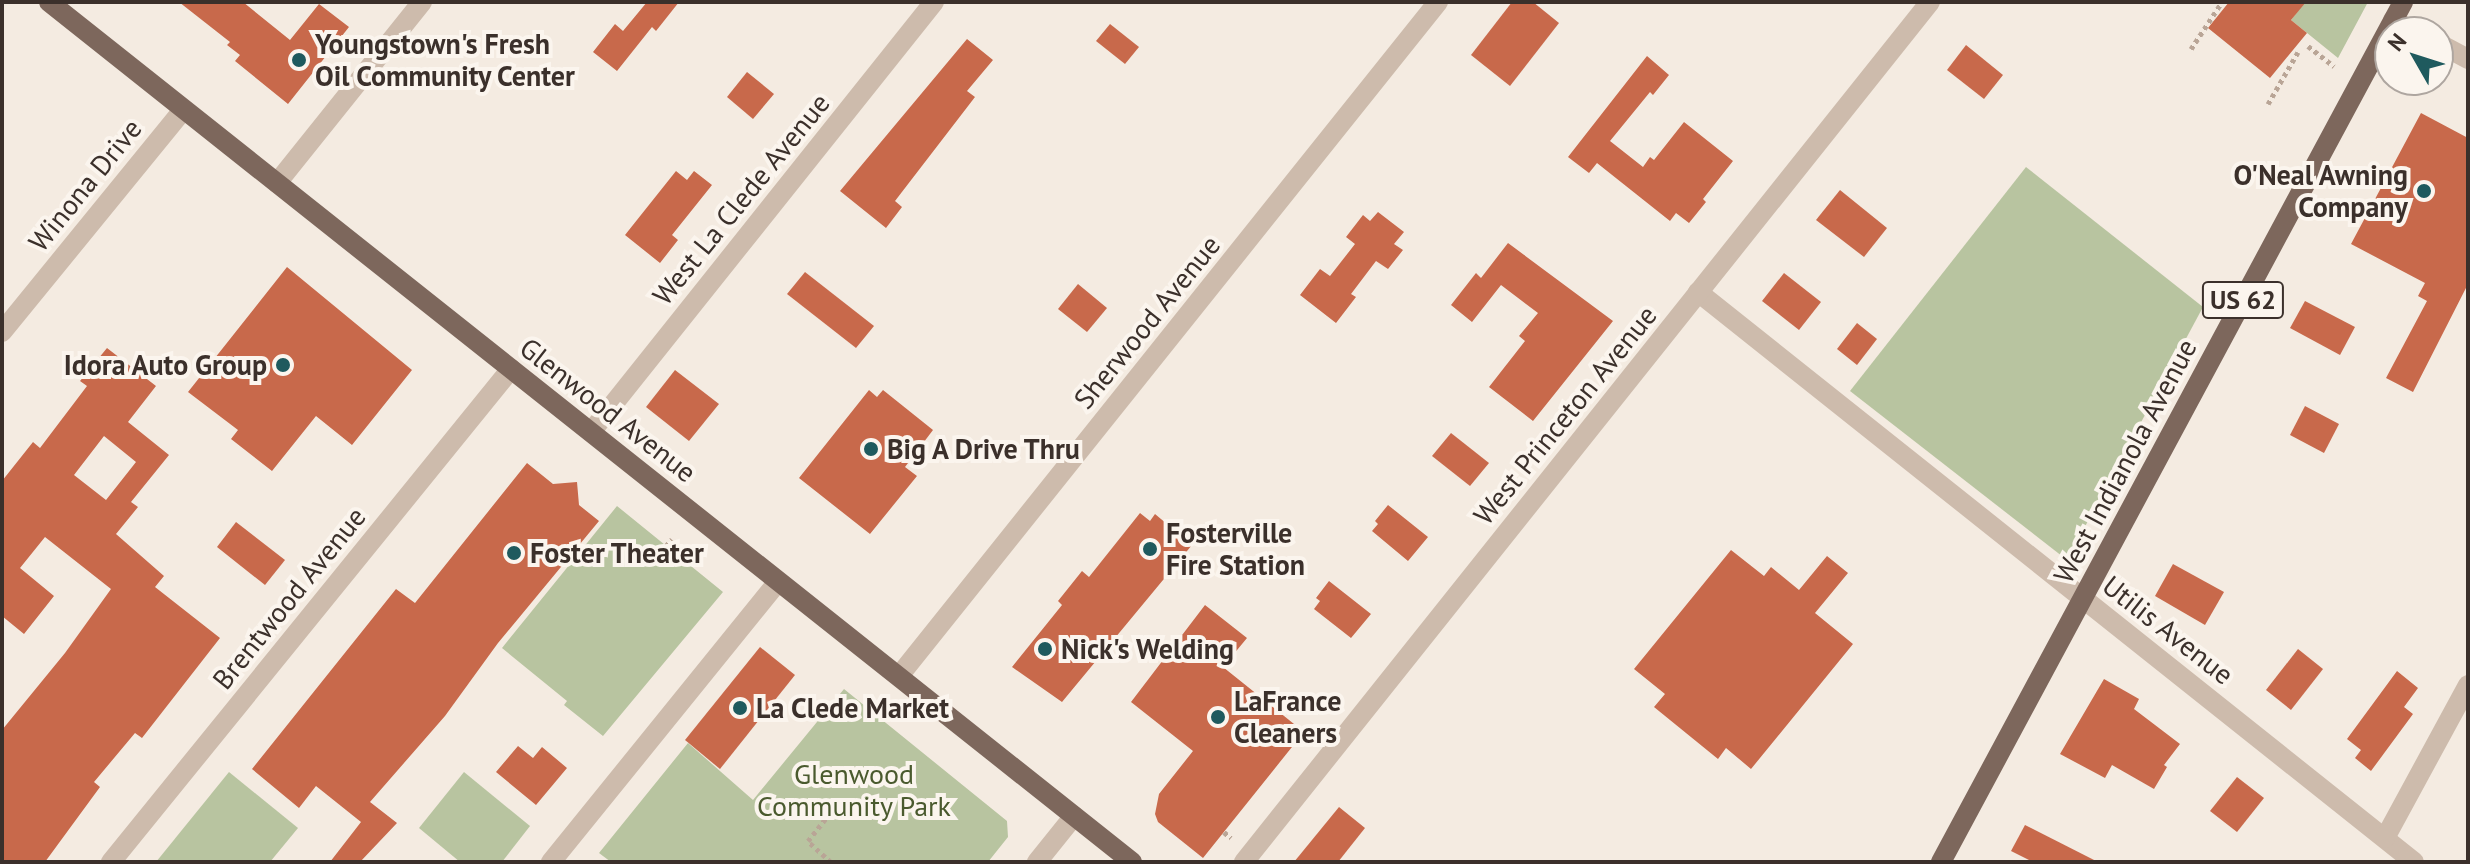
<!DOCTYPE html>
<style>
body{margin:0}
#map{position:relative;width:2470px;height:864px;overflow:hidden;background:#f4ebe1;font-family:"PT Sans",sans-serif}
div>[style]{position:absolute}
.green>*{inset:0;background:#b8c4a0}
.building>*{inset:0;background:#c8694b}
.path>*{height:5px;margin-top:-2.5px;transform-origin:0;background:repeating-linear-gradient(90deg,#b9a596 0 4px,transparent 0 8px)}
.minor>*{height:20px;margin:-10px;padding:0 10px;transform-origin:10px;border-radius:10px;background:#cdbbac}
.major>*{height:20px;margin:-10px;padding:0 10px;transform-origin:10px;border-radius:10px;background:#7d675c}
.dots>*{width:22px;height:22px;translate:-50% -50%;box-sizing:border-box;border:4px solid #fbf5ee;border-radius:50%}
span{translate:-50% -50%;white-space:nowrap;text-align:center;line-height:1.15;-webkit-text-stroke:8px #fbf5ee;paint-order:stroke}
.shield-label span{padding:2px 6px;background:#fbf5ee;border:2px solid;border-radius:6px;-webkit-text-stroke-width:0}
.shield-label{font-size:26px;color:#3b302b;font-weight:700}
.poi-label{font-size:28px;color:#3b302b;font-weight:700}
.left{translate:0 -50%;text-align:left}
.right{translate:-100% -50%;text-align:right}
.street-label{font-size:28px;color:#3b302b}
.park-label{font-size:28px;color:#4a5a2e}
.frame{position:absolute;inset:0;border:4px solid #3b302b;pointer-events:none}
.north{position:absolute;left:2374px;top:16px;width:80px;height:80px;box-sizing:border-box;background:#fbf5ee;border:2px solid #aea6a0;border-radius:50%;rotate:309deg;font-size:22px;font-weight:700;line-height:32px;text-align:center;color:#3b302b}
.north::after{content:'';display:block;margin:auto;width:28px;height:36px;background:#1f5a5e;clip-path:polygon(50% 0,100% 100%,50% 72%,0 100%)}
</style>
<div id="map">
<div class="green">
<i style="clip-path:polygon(2295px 2px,2368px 2px,2338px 58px,2291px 20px,2301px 7px)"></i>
<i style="clip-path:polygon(2026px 167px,2203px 307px,2067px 560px,1850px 391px)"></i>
<i style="clip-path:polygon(617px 506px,723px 592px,603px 736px,564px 705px,567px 701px,502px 648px)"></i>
<i style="clip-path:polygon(844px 689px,1007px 821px,1008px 837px,988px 862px,611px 862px,599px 853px,688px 743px,753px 800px)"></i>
<i style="clip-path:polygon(229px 772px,298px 828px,270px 862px,156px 862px)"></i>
<i style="clip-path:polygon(464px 772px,530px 826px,502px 862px,460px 862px,419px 828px)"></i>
</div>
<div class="building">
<i style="clip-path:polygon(179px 2px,243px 2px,290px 40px,319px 4px,349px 27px,288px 104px,235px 61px,240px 55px,227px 45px,230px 42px)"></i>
<i style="clip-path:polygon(647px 2px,679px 2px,656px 31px,652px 27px,617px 71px,593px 52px,615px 24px,623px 31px)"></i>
<i style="clip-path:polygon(1512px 2px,1533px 2px,1559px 23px,1510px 86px,1471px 55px)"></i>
<i style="clip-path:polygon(2229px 2px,2306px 2px,2291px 20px,2307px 33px,2270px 78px,2208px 28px)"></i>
<i style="clip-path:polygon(1110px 24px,1139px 47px,1125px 64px,1096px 41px)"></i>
<i style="clip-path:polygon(967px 39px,993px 60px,967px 91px,975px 97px,895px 201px,902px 207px,886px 228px,840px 191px)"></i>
<i style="clip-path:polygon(1966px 45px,2003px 75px,1984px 99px,1947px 70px)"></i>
<i style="clip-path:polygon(1647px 56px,1669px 75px,1653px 95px,1650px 92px,1610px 141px,1643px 167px,1650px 157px,1654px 160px,1684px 122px,1733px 161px,1703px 199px,1706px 202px,1689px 223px,1676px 213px,1670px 221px,1597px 163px,1589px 173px,1568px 157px)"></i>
<i style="clip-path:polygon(747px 72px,774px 94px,753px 119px,727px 97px)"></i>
<i style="clip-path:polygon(2421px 113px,2468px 138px,2468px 284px,2413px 392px,2386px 378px,2427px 301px,2418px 296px,2425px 283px,2351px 244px)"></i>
<i style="clip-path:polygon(676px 171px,687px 180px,694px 171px,712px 185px,672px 235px,678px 240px,660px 263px,625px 235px)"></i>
<i style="clip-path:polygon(1840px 190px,1887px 228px,1864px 257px,1816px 220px)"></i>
<i style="clip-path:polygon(1378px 212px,1404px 232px,1394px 244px,1403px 250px,1388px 269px,1376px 261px,1351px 294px,1356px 297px,1336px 323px,1300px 295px,1320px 269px,1330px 276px,1355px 244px,1346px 237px,1363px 215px,1370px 221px)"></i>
<i style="clip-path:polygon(1508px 243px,1613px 321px,1533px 421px,1489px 387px,1525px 341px,1519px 336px,1538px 313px,1501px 285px,1472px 322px,1451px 305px,1476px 273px,1481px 278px)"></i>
<i style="clip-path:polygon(287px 267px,412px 370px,352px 445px,316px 416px,272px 471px,231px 439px,238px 430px,188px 392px)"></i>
<i style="clip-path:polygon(805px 272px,874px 326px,856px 348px,787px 294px)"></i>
<i style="clip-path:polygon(1784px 273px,1821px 302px,1799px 330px,1762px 301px)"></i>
<i style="clip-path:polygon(1078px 284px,1107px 308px,1087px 332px,1058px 309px)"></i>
<i style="clip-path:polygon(2305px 301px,2355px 327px,2340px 355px,2290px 328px)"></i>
<i style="clip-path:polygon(1857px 323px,1877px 339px,1857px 365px,1837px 349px)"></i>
<i style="clip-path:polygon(evenodd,107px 348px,156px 386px,128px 422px,169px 455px,131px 502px,138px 507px,116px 534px,164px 576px,155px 587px,220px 638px,142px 738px,135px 733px,94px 782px,100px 787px,45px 862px,2px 862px,2px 730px,65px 653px,111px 589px,45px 537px,20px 568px,54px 596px,24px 634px,2px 616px,2px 481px,33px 442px,40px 448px,87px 386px,80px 381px,107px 348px,104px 436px,136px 462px,106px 500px,74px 475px,104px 436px)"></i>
<i style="clip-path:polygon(675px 370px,719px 404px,689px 441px,646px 407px)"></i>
<i style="clip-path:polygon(869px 390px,877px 397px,883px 390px,933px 430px,905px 467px,917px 476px,870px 534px,799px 478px)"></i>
<i style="clip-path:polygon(2305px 406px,2339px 424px,2324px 453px,2290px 435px)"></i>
<i style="clip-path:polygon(1451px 433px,1489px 463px,1470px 486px,1432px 456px)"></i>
<i style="clip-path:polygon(527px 463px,553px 484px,577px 482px,579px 505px,599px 521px,498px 643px,445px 716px,370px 802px,397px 823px,360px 862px,330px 862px,361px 822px,316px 786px,299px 808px,252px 769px,396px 589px,415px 603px)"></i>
<i style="clip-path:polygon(1388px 505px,1428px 537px,1408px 561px,1372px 531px,1378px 524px,1375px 521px)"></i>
<i style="clip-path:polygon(1140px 513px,1150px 521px,1155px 514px,1192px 545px,1062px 702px,1012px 667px,1062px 605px,1058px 601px,1082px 571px,1089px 577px)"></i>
<i style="clip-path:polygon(236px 522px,285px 560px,265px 585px,217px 547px)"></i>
<i style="clip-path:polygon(1731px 550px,1764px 576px,1771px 567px,1799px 590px,1827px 556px,1848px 573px,1815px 613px,1853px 644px,1751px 769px,1726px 748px,1718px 759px,1654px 707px,1665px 694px,1634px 669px)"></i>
<i style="clip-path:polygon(2173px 564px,2224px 592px,2205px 625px,2155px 596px)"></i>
<i style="clip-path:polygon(1329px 581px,1371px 614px,1351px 638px,1314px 609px,1320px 601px,1316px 598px)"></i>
<i style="clip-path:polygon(1205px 605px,1247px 638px,1223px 667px,1304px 732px,1203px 858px,1158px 822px,1155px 814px,1159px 794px,1193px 751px,1131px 702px)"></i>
<i style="clip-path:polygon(760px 647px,795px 675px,720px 769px,685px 740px)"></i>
<i style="clip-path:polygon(2298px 649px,2323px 669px,2291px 710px,2266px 690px)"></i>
<i style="clip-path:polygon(2397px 671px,2418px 688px,2404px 707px,2413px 714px,2371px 771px,2355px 758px,2361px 750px,2347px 739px)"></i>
<i style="clip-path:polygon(2104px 679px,2139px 699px,2134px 709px,2180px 744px,2164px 765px,2167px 767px,2154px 789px,2112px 765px,2105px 778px,2060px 754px)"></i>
<i style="clip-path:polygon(518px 746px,533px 758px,542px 747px,567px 768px,536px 805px,496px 772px)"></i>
<i style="clip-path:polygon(2237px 777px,2264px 798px,2237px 832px,2210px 811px)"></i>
<i style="clip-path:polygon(1339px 807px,1365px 828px,1338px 862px,1294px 862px)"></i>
<i style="clip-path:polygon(2025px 825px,2098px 862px,2033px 862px,2011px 851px)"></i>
</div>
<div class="path">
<i style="left:2308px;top:46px;width:33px;rotate:38deg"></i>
<i style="left:2191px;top:49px;width:56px;rotate:-56.6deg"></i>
<i style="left:2268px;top:104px;width:60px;rotate:-60deg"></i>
<i style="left:666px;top:546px;width:9px;rotate:-49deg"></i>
<i style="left:1224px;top:832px;width:9px;rotate:41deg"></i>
<i style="left:831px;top:862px;width:31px;rotate:-138deg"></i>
<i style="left:808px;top:841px;width:53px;rotate:-51.8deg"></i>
</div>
<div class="minor">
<i style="left:2393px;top:20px;width:26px;rotate:28deg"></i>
<i style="left:2438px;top:43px;width:34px;rotate:28deg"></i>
<i style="left:277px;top:183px;width:232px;rotate:-51.3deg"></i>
<i style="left:1698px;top:292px;width:915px;rotate:38.52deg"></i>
<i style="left:2px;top:332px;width:285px;rotate:-50.8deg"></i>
<i style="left:591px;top:432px;width:550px;rotate:-51.42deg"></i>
<i style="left:899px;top:676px;width:863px;rotate:-51.35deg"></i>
<i style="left:2385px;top:838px;width:174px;rotate:-61.5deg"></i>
<i style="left:111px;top:862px;width:635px;rotate:-50.95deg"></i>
<i style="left:551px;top:862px;width:360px;rotate:-51deg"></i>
<i style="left:1037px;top:862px;width:59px;rotate:-51.2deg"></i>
<i style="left:1244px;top:862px;width:1100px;rotate:-51.42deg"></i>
</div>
<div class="major">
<i style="left:49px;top:2px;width:1383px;rotate:38.45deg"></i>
<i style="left:1941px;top:862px;width:976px;rotate:-61.75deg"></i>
</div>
<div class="dots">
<i style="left:299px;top:60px;background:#1f5a5e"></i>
<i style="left:2424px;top:191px;background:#1f5a5e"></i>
<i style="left:283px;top:365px;background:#1f5a5e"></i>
<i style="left:871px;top:449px;background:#1f5a5e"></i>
<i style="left:1150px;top:549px;background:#1f5a5e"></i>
<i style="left:514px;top:553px;background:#1f5a5e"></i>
<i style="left:1045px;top:649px;background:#1f5a5e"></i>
<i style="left:740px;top:708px;background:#1f5a5e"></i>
<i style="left:1218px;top:717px;background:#1f5a5e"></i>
</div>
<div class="shield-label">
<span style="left:2243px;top:300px">US 62</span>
</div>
<div class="poi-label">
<span class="left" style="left:315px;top:60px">Youngstown's Fresh<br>Oil Community Center</span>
<span class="right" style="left:2408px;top:191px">O'Neal Awning<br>Company</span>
<span class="right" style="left:267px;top:365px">Idora Auto Group</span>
<span class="left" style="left:887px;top:449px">Big A Drive Thru</span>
<span class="left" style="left:1166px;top:549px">Fosterville<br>Fire Station</span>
<span class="left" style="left:530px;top:553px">Foster Theater</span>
<span class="left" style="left:1061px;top:649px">Nick's Welding</span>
<span class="left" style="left:1234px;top:717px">LaFrance<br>Cleaners</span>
<span class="left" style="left:756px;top:708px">La Clede Market</span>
</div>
<div class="street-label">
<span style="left:85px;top:185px;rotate:-51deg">Winona Drive</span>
<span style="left:741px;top:199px;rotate:-51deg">West La Clede Avenue</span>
<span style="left:1147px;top:322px;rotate:-51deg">Sherwood Avenue</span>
<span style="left:608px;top:410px;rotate:38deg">Glenwood Avenue</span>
<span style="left:1565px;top:415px;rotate:-51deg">West Princeton Avenue</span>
<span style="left:2125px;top:461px;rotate:-62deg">West Indianola Avenue</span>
<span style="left:289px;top:598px;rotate:-51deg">Brentwood Avenue</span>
<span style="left:2168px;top:630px;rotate:38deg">Utilis Avenue</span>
</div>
<div class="park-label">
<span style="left:854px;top:790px">Glenwood<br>Community Park</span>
</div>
<div class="frame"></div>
<div class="north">N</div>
</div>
